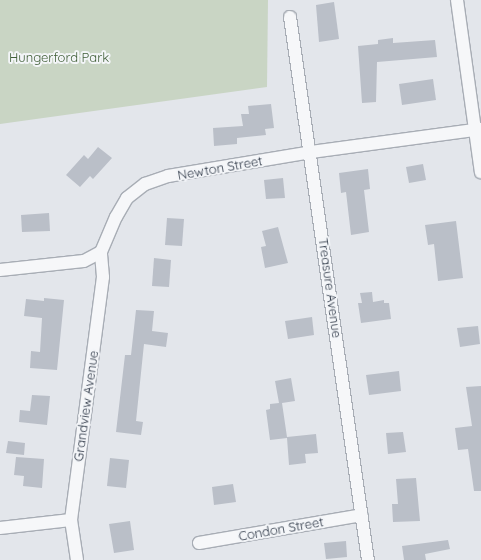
<!DOCTYPE html>
<style>
body{margin:0}
#map{position:relative;width:481px;height:560px;overflow:hidden;background:#e3e6eb;font-family:Quicksand,sans-serif}
div>[style]{position:absolute}
.green>*{inset:0;background:#c9d5c4}
.building>*{inset:0;background:#babfc8}
.roads{filter:drop-shadow(1px 0 #a8adb5) drop-shadow(-1px 0 #a8adb5) drop-shadow(0 1px #a8adb5) drop-shadow(0 -1px #a8adb5)}
.minor>*{height:12px;margin:-6px;padding:0 6px;transform-origin:6px;border-radius:6px;background:#f6f7f9}
span{translate:-50% -50%;white-space:nowrap;text-align:center;line-height:1.15;-webkit-text-stroke:4px #f3f5f8;paint-order:stroke}
.park-label{font-size:13px;color:#405f38}
.street-label{font-size:13px;color:#2a3443}
</style>
<div id="map">
<div class="green">
<i style="clip-path:polygon(0 0,268px 0,267px 87px,0 124px)"></i>
</div>
<div class="building">
<i style="clip-path:polygon(334px 2px,339px 39px,319px 42px,316px 5px)"></i>
<i style="clip-path:polygon(393px 38px,393px 43px,435px 40px,437px 57px,377px 62px,376px 102px,362px 103px,358px 46px,378px 44px,378px 40px)"></i>
<i style="clip-path:polygon(433px 79px,436px 100px,402px 105px,399px 84px)"></i>
<i style="clip-path:polygon(271px 104px,274px 128px,265px 129px,266px 135px,237px 138px,237px 144px,214px 146px,213px 128px,243px 126px,241px 114px,249px 114px,248px 106px)"></i>
<i style="clip-path:polygon(98px 147px,112px 158px,93px 179px,90px 176px,80px 187px,66px 175px,84px 155px,88px 159px)"></i>
<i style="clip-path:polygon(423px 164px,426px 180px,409px 183px,406px 167px)"></i>
<i style="clip-path:polygon(368px 169px,370px 189px,364px 190px,369px 232px,351px 235px,346px 192px,341px 193px,339px 173px)"></i>
<i style="clip-path:polygon(283px 178px,285px 198px,266px 199px,264px 180px)"></i>
<i style="clip-path:polygon(49px 213px,50px 231px,22px 232px,21px 215px)"></i>
<i style="clip-path:polygon(167px 218px,184px 219px,182px 246px,165px 245px)"></i>
<i style="clip-path:polygon(456px 221px,463px 278px,438px 281px,434px 244px,428px 245px,425px 225px)"></i>
<i style="clip-path:polygon(278px 227px,288px 263px,265px 268px,261px 247px,266px 246px,262px 231px)"></i>
<i style="clip-path:polygon(154px 258px,171px 260px,169px 287px,152px 286px)"></i>
<i style="clip-path:polygon(372px 292px,373px 302px,384px 300px,384px 303px,389px 303px,391px 319px,361px 323px,358px 303px,362px 303px,360px 293px)"></i>
<i style="clip-path:polygon(44px 298px,64px 300px,57px 370px,30px 368px,31px 351px,40px 352px,42px 318px,24px 316px,26px 299px,44px 301px)"></i>
<i style="clip-path:polygon(136px 310px,154px 311px,152px 331px,168px 333px,166px 347px,144px 344px,136px 421px,143px 422px,141px 435px,116px 432px,125px 355px,131px 355px)"></i>
<i style="clip-path:polygon(312px 317px,314px 335px,288px 339px,285px 321px)"></i>
<i style="clip-path:polygon(478px 326px,480px 344px,460px 347px,457px 328px)"></i>
<i style="clip-path:polygon(399px 371px,401px 391px,369px 395px,366px 375px)"></i>
<i style="clip-path:polygon(291px 378px,295px 401px,282px 403px,287px 437px,316px 434px,318px 453px,305px 454px,306px 463px,289px 465px,287px 438px,270px 440px,266px 410px,270px 409px,270px 404px,279px 403px,275px 381px)"></i>
<i style="clip-path:polygon(481px 386px,481px 491px,474px 491px,468px 449px,458px 450px,455px 428px,472px 426px,466px 387px)"></i>
<i style="clip-path:polygon(32px 395px,50px 396px,47px 425px,19px 422px,20px 410px,30px 411px)"></i>
<i style="clip-path:polygon(403px 432px,406px 452px,388px 454px,386px 433px)"></i>
<i style="clip-path:polygon(8px 441px,25px 443px,24px 455px,6px 453px)"></i>
<i style="clip-path:polygon(16px 457px,44px 459px,42px 488px,23px 486px,24px 476px,14px 475px)"></i>
<i style="clip-path:polygon(110px 458px,129px 460px,126px 488px,107px 486px)"></i>
<i style="clip-path:polygon(416px 478px,420px 521px,393px 522px,392px 504px,398px 504px,396px 479px)"></i>
<i style="clip-path:polygon(233px 484px,236px 502px,214px 505px,212px 487px)"></i>
<i style="clip-path:polygon(130px 521px,134px 550px,114px 553px,109px 524px)"></i>
<i style="clip-path:polygon(448px 540px,450px 549px,425px 554px,426px 560px,404px 560px,402px 546px)"></i>
<i style="clip-path:polygon(346px 541px,347px 557px,326px 559px,324px 543px)"></i>
</div>
<div class="roads">
<div class="minor">
<i style="left:457px;top:0;width:174px;rotate:82.1deg"></i>
<i style="left:290px;top:17px;width:549px;rotate:81.83deg"></i>
<i style="left:0;top:270px;width:84px;rotate:-6.1deg"></i>
<i style="left:84px;top:261px;width:19px;rotate:-28deg"></i>
<i style="left:101px;top:252px;width:38px;rotate:-67deg"></i>
<i style="left:116px;top:217px;width:22px;rotate:-60deg"></i>
<i style="left:127px;top:198px;width:23px;rotate:-38deg"></i>
<i style="left:145px;top:184px;width:24px;rotate:-19deg"></i>
<i style="left:168px;top:176px;width:145px;rotate:-9.5deg"></i>
<i style="left:311px;top:152px;width:172px;rotate:-7.7deg"></i>
<i style="left:0;top:528px;width:71px;rotate:-6.4deg"></i>
<i style="left:199px;top:543px;width:165px;rotate:-9.7deg"></i>
<i style="left:77px;top:560px;width:40px;rotate:-98.5deg"></i>
<i style="left:71px;top:520px;width:245px;rotate:-82.5deg"></i>
<i style="left:103px;top:277px;width:25px;rotate:-95deg"></i>
</div>
</div>
<div class="park-label">
<span style="left:59px;top:57px">Hungerford Park</span>
</div>
<div class="street-label">
<span style="left:220px;top:168px;rotate:-10deg">Newton Street</span>
<span style="left:330px;top:288px;rotate:82deg">Treasure Avenue</span>
<span style="left:86px;top:406px;rotate:-82deg">Grandview Avenue</span>
<span style="left:281px;top:529px;rotate:-10deg">Condon Street</span>
</div>
</div>
